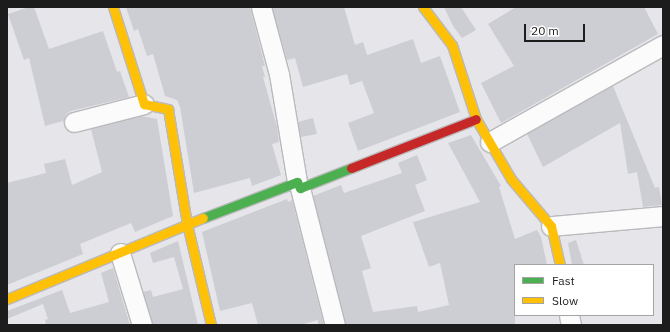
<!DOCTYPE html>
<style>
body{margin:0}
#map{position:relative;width:670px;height:332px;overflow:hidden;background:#e5e5ea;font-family:"IBM Plex Sans",sans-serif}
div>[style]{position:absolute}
.building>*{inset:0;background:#cdced3}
.roads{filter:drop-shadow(1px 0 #bababc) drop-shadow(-1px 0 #bababc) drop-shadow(0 1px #bababc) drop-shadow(0 -1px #bababc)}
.street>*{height:19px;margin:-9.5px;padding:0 9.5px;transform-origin:9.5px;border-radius:9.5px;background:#fbfbfc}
.fast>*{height:9px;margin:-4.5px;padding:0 4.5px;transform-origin:4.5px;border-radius:4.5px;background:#4caf50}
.slow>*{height:9px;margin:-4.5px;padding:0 4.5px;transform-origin:4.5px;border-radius:4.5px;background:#ffc107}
.jam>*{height:9px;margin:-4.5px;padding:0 4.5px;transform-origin:4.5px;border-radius:4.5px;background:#c62828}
span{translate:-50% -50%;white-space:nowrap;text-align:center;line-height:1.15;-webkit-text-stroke:4px #fff;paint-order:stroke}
.frame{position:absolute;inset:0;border:8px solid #1c1c1c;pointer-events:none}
.legend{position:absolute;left:514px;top:264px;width:140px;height:52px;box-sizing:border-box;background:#fff;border:1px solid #a4a4a4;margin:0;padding:5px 7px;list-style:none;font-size:12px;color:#1c1c1c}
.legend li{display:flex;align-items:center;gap:8px;height:20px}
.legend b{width:20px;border:1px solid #a4a4a4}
.scale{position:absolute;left:524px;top:24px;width:61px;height:18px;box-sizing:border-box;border:2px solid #1c1c1c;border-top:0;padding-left:5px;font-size:12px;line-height:14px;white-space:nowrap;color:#1c1c1c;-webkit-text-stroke:3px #fff;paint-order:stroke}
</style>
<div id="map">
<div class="building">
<i style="clip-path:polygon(29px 7px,34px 7px,49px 49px,103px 31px,117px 72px,120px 71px,129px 97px,71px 111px,66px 114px,63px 121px,45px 126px,29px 58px,24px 60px,8px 14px)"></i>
<i style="clip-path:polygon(126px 7px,250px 7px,265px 66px,262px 66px,265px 77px,263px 77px,277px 127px,279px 142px,272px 144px,281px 175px,252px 186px,250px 178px,194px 193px,180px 107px,177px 100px,165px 96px,153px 54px,147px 56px,138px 29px,134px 31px)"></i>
<i style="clip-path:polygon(272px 7px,344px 7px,355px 45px,363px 42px,367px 55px,413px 39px,421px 63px,440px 56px,460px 112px,358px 151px,348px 123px,374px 113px,362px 81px,350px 85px,347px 74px,303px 87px,295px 58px,287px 60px)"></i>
<i style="clip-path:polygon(444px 7px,461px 7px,476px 30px,462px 38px,453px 26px)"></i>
<i style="clip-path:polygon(516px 7px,644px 7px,658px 34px,501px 123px,481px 83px,514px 66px,488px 24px)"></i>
<i style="clip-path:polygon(613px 86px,655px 188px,659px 187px,662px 205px,643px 207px,637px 172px,628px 174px,620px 123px,543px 167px,527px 134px)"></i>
<i style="clip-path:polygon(141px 116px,157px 119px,173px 216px,135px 232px,131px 223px,80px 244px,83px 254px,7px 285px,7px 183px,46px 173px,44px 164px,65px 159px,72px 185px,102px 172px,91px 129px)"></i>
<i style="clip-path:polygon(313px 118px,317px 134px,301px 137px,298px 122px)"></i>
<i style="clip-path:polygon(471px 135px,501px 186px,499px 187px,515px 239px,537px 230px,541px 237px,547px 265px,515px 265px,515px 325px,346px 325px,313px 196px,341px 185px,344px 193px,402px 173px,398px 163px,417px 155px,427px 180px,415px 185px,425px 211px,361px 236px,371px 268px,362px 271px,373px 312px,417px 306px,418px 312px,449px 305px,440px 263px,429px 267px,413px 222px,480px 202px,448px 143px)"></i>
<i style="clip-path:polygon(287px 199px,288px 202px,292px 200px,324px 325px,318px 325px,318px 320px,300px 325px,258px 325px,252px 303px,220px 311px,202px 232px)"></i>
<i style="clip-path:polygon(576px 240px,584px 265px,572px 265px,568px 243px)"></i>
<i style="clip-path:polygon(178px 241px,198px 325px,153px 325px,143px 292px,151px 290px,153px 297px,183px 289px,174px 257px,153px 263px,150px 253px)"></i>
<i style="clip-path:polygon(113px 268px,130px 325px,46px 325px,45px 320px,48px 319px,43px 304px,7px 319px,7px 311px,62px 290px,70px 313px,109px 302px,101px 273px)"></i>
</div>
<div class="roads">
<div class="street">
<i style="left:261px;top:7px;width:69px;rotate:75deg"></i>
<i style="left:279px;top:74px;width:109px;rotate:80.5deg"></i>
<i style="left:74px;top:122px;width:72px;rotate:-14.4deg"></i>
<i style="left:490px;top:142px;width:198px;rotate:-29.3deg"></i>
<i style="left:300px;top:188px;width:141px;rotate:75.7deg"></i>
<i style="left:551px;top:226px;width:112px;rotate:-5.1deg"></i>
<i style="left:120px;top:253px;width:75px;rotate:73deg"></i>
<i style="left:569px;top:315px;width:10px;rotate:79deg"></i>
</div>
<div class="fast">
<i style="left:203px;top:218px;width:101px;rotate:-21deg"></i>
<i style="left:297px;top:182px;width:7px;rotate:63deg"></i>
<i style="left:300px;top:188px;width:55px;rotate:-21.4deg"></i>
</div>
<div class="slow">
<i style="left:113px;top:7px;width:102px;rotate:72.3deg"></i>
<i style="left:144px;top:104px;width:25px;rotate:12deg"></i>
<i style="left:168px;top:109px;width:117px;rotate:80.6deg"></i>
<i style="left:187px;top:224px;width:104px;rotate:76.6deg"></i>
<i style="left:423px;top:7px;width:48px;rotate:52.7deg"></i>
<i style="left:452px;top:45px;width:78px;rotate:72deg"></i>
<i style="left:476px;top:119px;width:69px;rotate:59.7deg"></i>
<i style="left:511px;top:179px;width:62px;rotate:49.6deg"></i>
<i style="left:551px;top:226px;width:40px;rotate:77deg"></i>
<i style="left:7px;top:299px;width:212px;rotate:-22.5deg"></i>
</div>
<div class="jam">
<i style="left:351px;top:168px;width:134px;rotate:-21.4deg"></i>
</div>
</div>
<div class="frame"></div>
<ul class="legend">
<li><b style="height:5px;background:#4caf50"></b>Fast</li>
<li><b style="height:5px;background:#ffc107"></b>Slow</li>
</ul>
<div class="scale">20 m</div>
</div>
